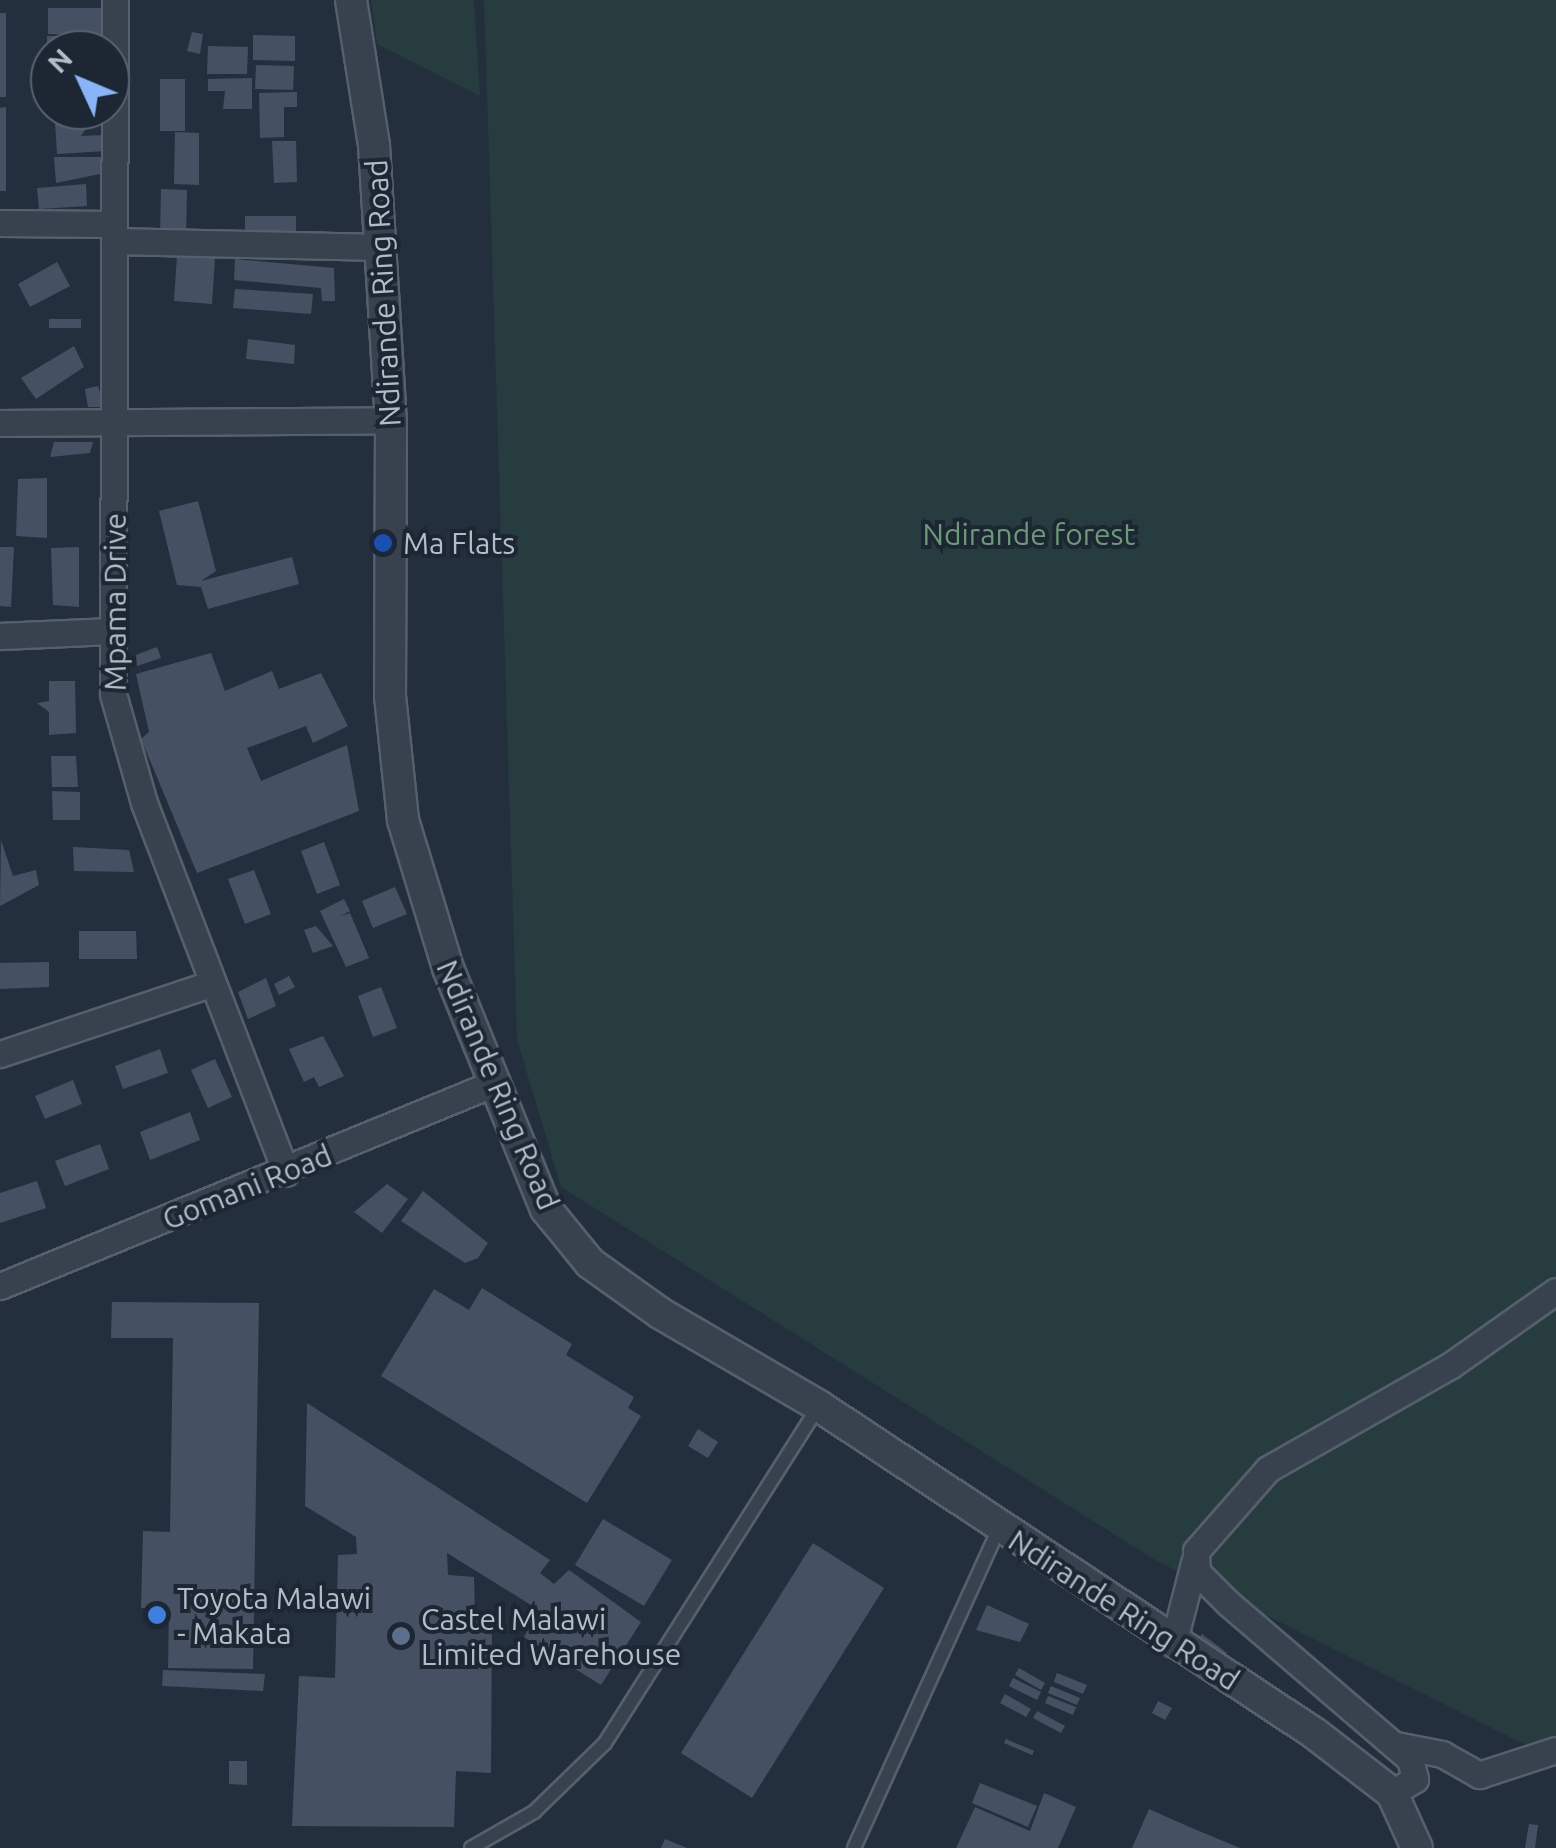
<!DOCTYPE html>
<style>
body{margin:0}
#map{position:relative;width:1556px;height:1848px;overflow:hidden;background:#242f3e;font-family:Ubuntu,sans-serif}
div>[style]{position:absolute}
.green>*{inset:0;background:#263c3f}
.building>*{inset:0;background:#455162}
.roads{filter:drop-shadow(2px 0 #565f6c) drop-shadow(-2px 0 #565f6c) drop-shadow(0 2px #565f6c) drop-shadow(0 -2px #565f6c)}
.service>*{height:12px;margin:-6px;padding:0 6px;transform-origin:6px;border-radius:6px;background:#38414e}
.minor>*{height:25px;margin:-12.5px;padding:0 12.5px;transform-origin:12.5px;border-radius:12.5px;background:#38414e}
.tertiary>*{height:30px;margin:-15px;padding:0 15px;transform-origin:15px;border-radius:15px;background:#38414e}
.dots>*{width:28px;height:28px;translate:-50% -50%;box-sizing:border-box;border:5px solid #1d2633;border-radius:50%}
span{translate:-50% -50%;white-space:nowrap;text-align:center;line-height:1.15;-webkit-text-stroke:8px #1d2633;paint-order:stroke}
.street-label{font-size:30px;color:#b4bcc9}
.park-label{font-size:30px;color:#6b9a76}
.poi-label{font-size:30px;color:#b4bcc9}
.left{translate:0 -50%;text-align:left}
.north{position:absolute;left:30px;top:30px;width:100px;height:100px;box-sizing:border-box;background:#1d2633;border:2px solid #59626f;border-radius:50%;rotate:314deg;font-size:28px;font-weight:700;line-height:40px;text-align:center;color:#b4bcc9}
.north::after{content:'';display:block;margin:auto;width:35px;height:45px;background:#8ab4f8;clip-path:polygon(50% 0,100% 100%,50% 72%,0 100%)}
</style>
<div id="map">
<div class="green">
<i style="clip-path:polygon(371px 0,474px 0,480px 96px,377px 44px)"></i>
<i style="clip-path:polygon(484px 0,1556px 0,1556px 1760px,1155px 1560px,561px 1187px,517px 1040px)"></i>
</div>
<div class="building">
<i style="clip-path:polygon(48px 8px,111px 8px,110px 35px,48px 34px)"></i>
<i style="clip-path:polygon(0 13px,6px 13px,6px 97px,0 97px)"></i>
<i style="clip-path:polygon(192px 32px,203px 34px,200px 54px,187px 51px)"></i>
<i style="clip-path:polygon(253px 35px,295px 36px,295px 61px,253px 60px)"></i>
<i style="clip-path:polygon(47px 36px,111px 36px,111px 50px,47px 50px)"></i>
<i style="clip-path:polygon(208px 46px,248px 47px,247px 74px,207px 74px)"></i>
<i style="clip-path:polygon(256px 65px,294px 66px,293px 90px,255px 89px)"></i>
<i style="clip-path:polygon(252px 78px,252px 109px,223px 109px,225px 91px,208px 91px,208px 79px)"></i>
<i style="clip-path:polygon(160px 79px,185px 79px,185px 131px,160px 131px)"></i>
<i style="clip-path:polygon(297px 92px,297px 107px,284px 107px,284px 137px,260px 138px,259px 93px)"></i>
<i style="clip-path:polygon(6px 107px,6px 191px,0 191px,0 108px)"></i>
<i style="clip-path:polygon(92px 120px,81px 136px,105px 135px,106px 151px,57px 154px,55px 122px)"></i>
<i style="clip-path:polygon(175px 132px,199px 133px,199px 185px,174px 184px)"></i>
<i style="clip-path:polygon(272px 141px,296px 141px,297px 182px,274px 183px)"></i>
<i style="clip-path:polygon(54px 157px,104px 157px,105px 173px,56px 183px)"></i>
<i style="clip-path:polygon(86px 184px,87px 206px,39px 209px,37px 188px)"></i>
<i style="clip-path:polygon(161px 189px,187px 190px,186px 239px,160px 238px)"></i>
<i style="clip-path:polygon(245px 216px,296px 216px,296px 238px,245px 238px)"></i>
<i style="clip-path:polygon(177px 255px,215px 257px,212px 304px,174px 301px)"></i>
<i style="clip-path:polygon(235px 259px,334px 268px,335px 301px,322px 301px,321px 288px,234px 280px)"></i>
<i style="clip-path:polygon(57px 262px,70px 286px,30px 307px,18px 284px)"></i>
<i style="clip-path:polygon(235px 289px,313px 294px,311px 314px,233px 308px)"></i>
<i style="clip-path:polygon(49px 319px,81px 319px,81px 328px,49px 328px)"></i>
<i style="clip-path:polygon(248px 339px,295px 345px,294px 364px,246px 359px)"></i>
<i style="clip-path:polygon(74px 346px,84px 367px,36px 399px,21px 378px)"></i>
<i style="clip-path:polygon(98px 386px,104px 407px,88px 407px,85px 389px)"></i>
<i style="clip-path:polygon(54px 442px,93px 442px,90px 453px,50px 457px)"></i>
<i style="clip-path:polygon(47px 478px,47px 538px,16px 536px,18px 479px)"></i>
<i style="clip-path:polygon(198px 501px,216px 571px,201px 581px,292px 557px,299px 584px,208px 609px,201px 587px,177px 585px,159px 511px)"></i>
<i style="clip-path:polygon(0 547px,14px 547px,11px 607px,0 606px)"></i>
<i style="clip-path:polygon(79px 547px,79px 607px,53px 605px,51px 548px)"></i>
<i style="clip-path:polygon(157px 647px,161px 658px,137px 666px,136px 655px)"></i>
<i style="clip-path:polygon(211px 653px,225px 691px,272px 671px,279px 689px,321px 673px,348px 726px,313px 743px,306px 726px,247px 748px,261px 781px,347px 745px,359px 811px,197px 873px,141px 739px,149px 732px,136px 674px)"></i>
<i style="clip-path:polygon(49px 681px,75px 681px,76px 733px,49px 735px,49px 712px,37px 703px,49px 701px)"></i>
<i style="clip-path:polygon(51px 756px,76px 756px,78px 787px,52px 787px)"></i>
<i style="clip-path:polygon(52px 791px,80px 792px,80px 820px,53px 820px)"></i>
<i style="clip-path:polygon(1px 840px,13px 876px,36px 870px,39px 885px,0 906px)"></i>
<i style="clip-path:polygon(324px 842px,340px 885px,317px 894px,301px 851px)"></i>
<i style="clip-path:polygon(73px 847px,129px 850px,134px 872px,74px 871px)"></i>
<i style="clip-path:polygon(254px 870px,271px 914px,245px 924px,228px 879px)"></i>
<i style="clip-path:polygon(395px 887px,407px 914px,373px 928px,362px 901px)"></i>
<i style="clip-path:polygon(344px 899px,350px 911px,340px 916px,350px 913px,369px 958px,346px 967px,320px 911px)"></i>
<i style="clip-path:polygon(316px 926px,333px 946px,313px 953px,304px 930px)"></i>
<i style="clip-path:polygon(79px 931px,136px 931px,137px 959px,79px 959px)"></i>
<i style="clip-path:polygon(49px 962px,49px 987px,0 989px,0 963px)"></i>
<i style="clip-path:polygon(289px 976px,295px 987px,279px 995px,274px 984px)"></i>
<i style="clip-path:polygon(266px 978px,276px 1006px,248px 1019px,238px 992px)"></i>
<i style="clip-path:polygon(381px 987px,397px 1028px,373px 1037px,358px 996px)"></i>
<i style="clip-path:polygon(323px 1036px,344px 1076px,319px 1087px,314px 1077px,304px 1082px,289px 1049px)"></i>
<i style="clip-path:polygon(160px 1049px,168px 1073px,123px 1089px,115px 1066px)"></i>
<i style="clip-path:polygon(215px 1059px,232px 1097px,208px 1108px,191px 1070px)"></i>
<i style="clip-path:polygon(73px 1080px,82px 1104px,45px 1119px,35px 1096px)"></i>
<i style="clip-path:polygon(190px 1112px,200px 1140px,150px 1160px,140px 1132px)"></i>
<i style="clip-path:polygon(100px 1144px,109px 1169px,65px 1186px,55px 1161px)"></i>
<i style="clip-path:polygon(37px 1181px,46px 1208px,0 1223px,0 1193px)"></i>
<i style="clip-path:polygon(387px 1184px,408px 1199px,382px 1233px,354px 1212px)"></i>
<i style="clip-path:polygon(423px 1191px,488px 1243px,478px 1258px,465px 1263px,401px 1221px)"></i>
<i style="clip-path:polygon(482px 1288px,572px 1344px,566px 1355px,634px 1397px,628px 1408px,641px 1416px,587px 1503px,381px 1376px,434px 1289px,469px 1310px)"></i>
<i style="clip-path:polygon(112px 1302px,259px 1303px,253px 1669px,168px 1668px,169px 1608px,141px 1608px,143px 1531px,170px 1532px,173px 1338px,111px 1338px)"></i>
<i style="clip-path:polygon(307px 1403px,550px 1560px,540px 1573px,554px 1584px,569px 1570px,641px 1622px,601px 1685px,524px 1637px,539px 1610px,447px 1553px,448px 1575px,474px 1577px,475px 1613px,492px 1614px,491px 1773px,456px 1771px,454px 1827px,292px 1826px,299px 1676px,335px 1678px,338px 1555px,357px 1554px,356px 1537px,305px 1506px)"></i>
<i style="clip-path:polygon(698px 1429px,718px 1442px,708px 1458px,688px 1446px)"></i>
<i style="clip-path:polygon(603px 1519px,672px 1560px,644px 1606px,575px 1565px)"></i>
<i style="clip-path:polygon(813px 1543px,884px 1588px,752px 1798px,681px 1753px)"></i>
<i style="clip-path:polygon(987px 1605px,1029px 1624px,1020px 1642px,976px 1630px)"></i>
<i style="clip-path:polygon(1202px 1634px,1227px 1653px,1222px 1659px,1197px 1641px)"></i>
<i style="clip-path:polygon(1019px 1668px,1045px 1683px,1041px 1690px,1015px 1675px)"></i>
<i style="clip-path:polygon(163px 1670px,265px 1674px,263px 1691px,162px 1686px)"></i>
<i style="clip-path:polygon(1057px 1673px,1087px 1685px,1083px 1694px,1054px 1682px)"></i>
<i style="clip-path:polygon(1013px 1678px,1041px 1692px,1037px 1700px,1009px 1686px)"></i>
<i style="clip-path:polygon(1051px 1686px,1080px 1698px,1077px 1705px,1048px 1693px)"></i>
<i style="clip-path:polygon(1005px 1694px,1031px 1709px,1026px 1717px,1000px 1703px)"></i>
<i style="clip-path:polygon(1048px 1696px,1076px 1707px,1073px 1715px,1045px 1703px)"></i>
<i style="clip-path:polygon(1158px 1701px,1172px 1708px,1165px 1720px,1152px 1713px)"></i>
<i style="clip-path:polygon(1037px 1711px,1065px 1726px,1061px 1733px,1033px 1718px)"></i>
<i style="clip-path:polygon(1006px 1739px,1034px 1751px,1032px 1755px,1004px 1743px)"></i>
<i style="clip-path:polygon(229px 1761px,247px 1761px,247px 1785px,229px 1784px)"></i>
<i style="clip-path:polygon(980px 1783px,1037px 1806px,1028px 1827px,972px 1803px)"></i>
<i style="clip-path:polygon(1044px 1793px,1076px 1807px,1058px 1848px,956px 1848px,975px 1807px,1030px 1831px)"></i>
<i style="clip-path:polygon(1149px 1809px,1187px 1826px,1240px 1848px,1132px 1848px)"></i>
<i style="clip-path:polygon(1529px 1824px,1538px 1825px,1535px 1848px,1525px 1848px)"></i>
<i style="clip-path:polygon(665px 1839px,687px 1848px,661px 1848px)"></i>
</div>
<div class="roads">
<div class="service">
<i style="left:471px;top:1848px;width:73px;rotate:-29.7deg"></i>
<i style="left:534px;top:1812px;width:99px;rotate:-44.2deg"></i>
<i style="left:605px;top:1743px;width:399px;rotate:-57.6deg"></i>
<i style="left:854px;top:1848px;width:351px;rotate:-65.6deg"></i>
</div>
<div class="minor">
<i style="left:115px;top:0;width:694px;rotate:90.17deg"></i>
<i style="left:113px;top:694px;width:113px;rotate:74.1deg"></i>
<i style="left:144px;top:803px;width:396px;rotate:69deg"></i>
<i style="left:0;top:223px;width:113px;rotate:0.5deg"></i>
<i style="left:114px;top:241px;width:267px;rotate:1.3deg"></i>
<i style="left:0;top:423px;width:391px;rotate:-0.4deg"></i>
<i style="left:0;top:636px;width:110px;rotate:-2.6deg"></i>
<i style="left:0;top:1054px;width:222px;rotate:-18.4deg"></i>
<i style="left:0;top:1286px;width:532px;rotate:-22.32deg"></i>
<i style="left:1173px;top:1644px;width:84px;rotate:-75.5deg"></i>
<i style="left:1396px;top:1745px;width:47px;rotate:11.1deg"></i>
<i style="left:1442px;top:1754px;width:43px;rotate:29.6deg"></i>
<i style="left:1479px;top:1775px;width:81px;rotate:-18deg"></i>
<i style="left:1392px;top:1793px;width:27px;rotate:-31deg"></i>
<i style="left:1415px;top:1779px;width:21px;rotate:-104deg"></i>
<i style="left:1410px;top:1759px;width:240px;rotate:-139.4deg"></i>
<i style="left:1228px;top:1603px;width:44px;rotate:-135deg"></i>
<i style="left:1197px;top:1572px;width:21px;rotate:-93deg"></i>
<i style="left:1196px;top:1551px;width:109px;rotate:-48.7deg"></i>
<i style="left:1268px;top:1469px;width:210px;rotate:-29.6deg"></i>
<i style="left:1451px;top:1365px;width:128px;rotate:-35.2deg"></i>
</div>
<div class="tertiary">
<i style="left:351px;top:0;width:147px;rotate:81deg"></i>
<i style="left:374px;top:145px;width:276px;rotate:86.5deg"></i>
<i style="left:391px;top:420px;width:276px;rotate:90.2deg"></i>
<i style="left:390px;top:696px;width:125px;rotate:84deg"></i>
<i style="left:403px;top:820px;width:155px;rotate:73.1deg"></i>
<i style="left:448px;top:968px;width:260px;rotate:67.9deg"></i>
<i style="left:546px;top:1209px;width:70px;rotate:50.8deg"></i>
<i style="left:590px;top:1263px;width:86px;rotate:35.5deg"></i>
<i style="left:660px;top:1313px;width:184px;rotate:30.3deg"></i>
<i style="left:819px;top:1406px;width:593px;rotate:33.45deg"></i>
<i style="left:1314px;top:1733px;width:98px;rotate:37.6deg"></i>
<i style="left:1392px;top:1793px;width:60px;rotate:65.6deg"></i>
</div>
</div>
<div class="dots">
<i style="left:383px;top:543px;background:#1a4fb4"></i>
<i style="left:157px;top:1615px;background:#3f7fe0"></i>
<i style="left:401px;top:1636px;background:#5c6f8a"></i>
</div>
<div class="street-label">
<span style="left:383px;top:293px;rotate:-93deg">Ndirande Ring Road</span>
<span style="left:115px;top:602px;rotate:-90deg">Mpama Drive</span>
<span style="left:498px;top:1085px;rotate:67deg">Ndirande Ring Road</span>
<span style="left:247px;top:1187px;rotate:-22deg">Gomani Road</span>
<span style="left:1124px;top:1610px;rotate:33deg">Ndirande Ring Road</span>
</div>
<div class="park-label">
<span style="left:1029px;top:534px">Ndirande forest</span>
</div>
<div class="poi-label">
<span class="left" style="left:403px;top:543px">Ma Flats</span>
<span class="left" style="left:177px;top:1615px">Toyota Malawi<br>- Makata</span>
<span class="left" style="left:421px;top:1636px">Castel Malawi<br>Limited Warehouse</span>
</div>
<div class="north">N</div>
</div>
